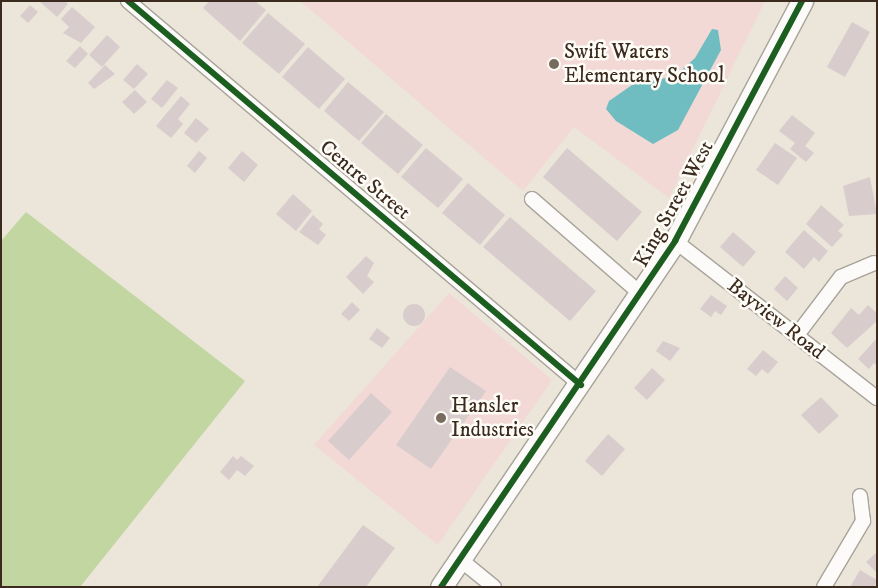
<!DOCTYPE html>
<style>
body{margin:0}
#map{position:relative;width:878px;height:588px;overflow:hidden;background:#ebe6d9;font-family:"IM FELL DW Pica",serif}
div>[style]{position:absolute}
.built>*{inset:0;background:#f2d9d6}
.green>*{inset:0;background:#c2d6a1}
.water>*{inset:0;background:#70bdc1}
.building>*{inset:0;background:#d8cccd}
.round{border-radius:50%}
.roads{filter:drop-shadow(1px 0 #a8a39a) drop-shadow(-1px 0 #a8a39a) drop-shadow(0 1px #a8a39a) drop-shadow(0 -1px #a8a39a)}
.street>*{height:14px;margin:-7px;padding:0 7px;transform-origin:7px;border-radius:7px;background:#fcfbf9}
.primary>*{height:21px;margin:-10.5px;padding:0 10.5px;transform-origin:10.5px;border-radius:10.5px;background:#fcfbf9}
.cycleway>*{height:6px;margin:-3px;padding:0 3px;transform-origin:3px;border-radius:3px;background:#1b5e20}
.dots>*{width:14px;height:14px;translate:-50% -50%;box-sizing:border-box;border:2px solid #fdfcf7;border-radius:50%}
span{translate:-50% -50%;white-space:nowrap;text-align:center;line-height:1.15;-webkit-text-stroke:5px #fdfcf7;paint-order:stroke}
.poi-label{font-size:21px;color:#3b2a1e}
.left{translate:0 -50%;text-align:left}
.street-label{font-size:21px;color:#3b2a1e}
.frame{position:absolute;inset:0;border:2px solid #3b2a1e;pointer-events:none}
</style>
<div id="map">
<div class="built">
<i style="clip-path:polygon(300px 1px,765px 1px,669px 198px,574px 127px,523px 191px)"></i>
<i style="clip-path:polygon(449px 293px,552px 380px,438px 545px,314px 445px)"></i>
</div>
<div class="green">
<i style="clip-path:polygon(26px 212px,245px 381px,80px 587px,1px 587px,1px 241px)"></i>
</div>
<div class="water">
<i style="clip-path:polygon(712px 29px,718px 30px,721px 50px,678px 130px,653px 144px,616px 121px,606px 109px,609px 101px,632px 85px,675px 76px,695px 58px)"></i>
</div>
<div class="building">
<i style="clip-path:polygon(39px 1px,65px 1px,68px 4px,57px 17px)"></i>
<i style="clip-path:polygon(209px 1px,255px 1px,266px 10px,240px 41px,203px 8px)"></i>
<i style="clip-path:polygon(30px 5px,38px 12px,28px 23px,20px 16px)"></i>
<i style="clip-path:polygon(72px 7px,95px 27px,81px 43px,63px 33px,69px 27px,61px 19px)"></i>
<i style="clip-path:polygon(268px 13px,305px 44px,279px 74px,242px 43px)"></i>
<i style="clip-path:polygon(852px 22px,870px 32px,845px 77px,827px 67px)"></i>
<i style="clip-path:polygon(107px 35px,120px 47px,102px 67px,89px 55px)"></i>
<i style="clip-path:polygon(80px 46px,88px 54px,75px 68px,66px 61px)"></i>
<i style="clip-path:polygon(308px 47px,345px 79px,319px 109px,282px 77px)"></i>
<i style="clip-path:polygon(137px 64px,148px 74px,134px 89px,123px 80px)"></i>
<i style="clip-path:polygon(105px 65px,115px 74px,94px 89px,88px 83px)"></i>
<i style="clip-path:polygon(167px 80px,178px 88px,162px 108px,151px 99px)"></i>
<i style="clip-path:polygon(348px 82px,384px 112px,359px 141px,324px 111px)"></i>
<i style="clip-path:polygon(135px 90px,147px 102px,134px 114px,122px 102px)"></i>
<i style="clip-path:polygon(181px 96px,190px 104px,178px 119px,183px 124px,171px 138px,156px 126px)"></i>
<i style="clip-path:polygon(386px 114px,423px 145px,398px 174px,361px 143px)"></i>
<i style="clip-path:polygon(792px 115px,815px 133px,805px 146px,814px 153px,806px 162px,790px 149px,795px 143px,779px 131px)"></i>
<i style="clip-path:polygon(196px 118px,209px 129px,196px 143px,184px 133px)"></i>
<i style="clip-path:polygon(775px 143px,797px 158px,778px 185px,756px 170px)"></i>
<i style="clip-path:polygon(426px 148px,463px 179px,438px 208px,401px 177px)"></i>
<i style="clip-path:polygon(567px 148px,642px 212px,617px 241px,543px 177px)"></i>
<i style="clip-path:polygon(199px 151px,207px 158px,195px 173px,187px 166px)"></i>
<i style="clip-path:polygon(242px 151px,258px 165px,244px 182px,228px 168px)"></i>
<i style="clip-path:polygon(870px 177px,877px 214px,849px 216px,843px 186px)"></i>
<i style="clip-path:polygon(468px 183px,505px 215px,480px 245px,442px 213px)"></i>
<i style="clip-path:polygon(293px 194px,312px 211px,296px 231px,276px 214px)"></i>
<i style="clip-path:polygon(821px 205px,844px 225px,838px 231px,843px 235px,832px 247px,806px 224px)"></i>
<i style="clip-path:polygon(313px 215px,323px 224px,319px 229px,326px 235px,318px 245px,299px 232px)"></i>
<i style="clip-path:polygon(510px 217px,596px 291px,570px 321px,483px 247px)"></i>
<i style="clip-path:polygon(804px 230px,828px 251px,819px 262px,814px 257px,804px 269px,785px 252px)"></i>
<i style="clip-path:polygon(733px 232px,756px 252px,743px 267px,720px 247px)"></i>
<i style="clip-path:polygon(366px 256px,374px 263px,367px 276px,374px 282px,363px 294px,346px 277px)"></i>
<i style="clip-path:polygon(785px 276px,798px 288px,787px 301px,774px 289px)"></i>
<i style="clip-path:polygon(711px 295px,727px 306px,721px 315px,715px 311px,711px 317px,700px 309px)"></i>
<i style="clip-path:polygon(352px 302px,360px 310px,349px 321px,341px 314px)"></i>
<i class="round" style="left:403px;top:304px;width:22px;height:22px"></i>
<i style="clip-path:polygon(868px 305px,877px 313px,877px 321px,847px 348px,831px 333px,851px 308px,859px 315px)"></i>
<i style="clip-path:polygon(377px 328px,390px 338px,382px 348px,369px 339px)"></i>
<i style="clip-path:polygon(877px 338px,877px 366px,874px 363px,869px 369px,858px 359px)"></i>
<i style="clip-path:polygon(663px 341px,680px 348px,670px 361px,656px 351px)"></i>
<i style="clip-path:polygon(763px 350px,778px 362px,768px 374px,762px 369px,756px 376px,747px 369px)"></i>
<i style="clip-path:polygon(450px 367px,486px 391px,431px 469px,396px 445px)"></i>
<i style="clip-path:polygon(652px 368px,665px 380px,647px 400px,634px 388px)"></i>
<i style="clip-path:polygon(371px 393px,392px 412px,349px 460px,328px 441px)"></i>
<i style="clip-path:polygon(821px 397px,839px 416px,819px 434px,801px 415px)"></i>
<i style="clip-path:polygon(608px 434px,625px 449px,602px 476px,585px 461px)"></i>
<i style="clip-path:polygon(233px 456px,237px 460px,241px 456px,254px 466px,245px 476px,237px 470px,229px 480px,220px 472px)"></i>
<i style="clip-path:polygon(363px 525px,395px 548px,385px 561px,366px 587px,317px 587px)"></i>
<i style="clip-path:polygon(877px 552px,877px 573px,866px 562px)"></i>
<i style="clip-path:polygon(860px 570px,877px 580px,875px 587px,850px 587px)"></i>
</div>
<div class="roads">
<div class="street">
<i style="left:128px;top:1px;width:594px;rotate:40.29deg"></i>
<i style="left:532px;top:199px;width:145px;rotate:41.1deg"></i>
<i style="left:675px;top:241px;width:256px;rotate:37.9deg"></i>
<i style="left:797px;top:335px;width:73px;rotate:-52.8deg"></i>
<i style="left:841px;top:277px;width:36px;rotate:-23deg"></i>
<i style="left:462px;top:561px;width:41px;rotate:39.1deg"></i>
<i style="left:824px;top:587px;width:77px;rotate:-59.4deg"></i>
<i style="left:863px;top:521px;width:25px;rotate:-97deg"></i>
</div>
<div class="primary">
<i style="left:441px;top:587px;width:418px;rotate:-55.9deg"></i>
<i style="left:675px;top:241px;width:272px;rotate:-62.1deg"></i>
</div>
</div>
<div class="cycleway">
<i style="left:128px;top:1px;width:594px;rotate:40.29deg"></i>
<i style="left:441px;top:587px;width:418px;rotate:-55.9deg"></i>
<i style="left:675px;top:241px;width:272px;rotate:-62.1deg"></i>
</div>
<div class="dots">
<i style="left:554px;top:64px;background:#796c5f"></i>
<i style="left:441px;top:418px;background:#796c5f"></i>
</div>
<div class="poi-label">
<span class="left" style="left:564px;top:64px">Swift Waters<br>Elementary School</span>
<span class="left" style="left:451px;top:418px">Hansler<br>Industries</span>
</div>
<div class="street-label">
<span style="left:365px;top:180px;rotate:40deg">Centre Street</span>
<span style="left:674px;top:204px;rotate:-61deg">King Street West</span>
<span style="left:776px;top:319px;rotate:38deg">Bayview Road</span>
</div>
<div class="frame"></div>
</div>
